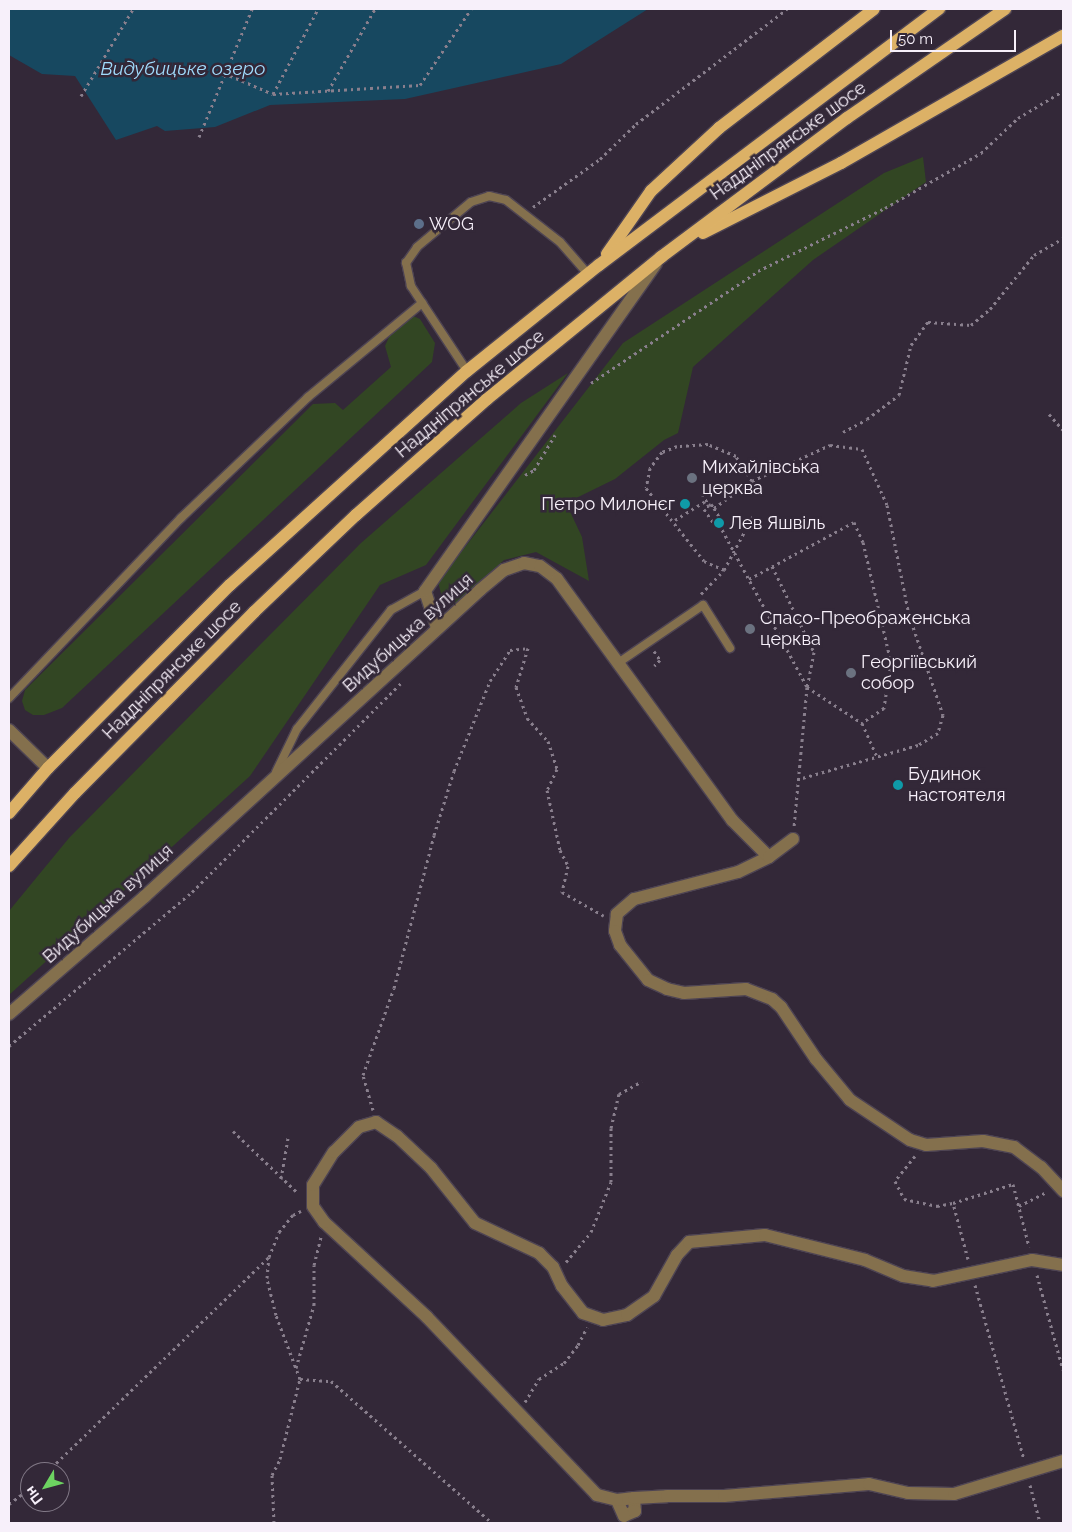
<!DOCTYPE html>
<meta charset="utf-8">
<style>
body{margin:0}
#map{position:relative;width:1072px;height:1532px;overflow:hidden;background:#332838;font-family:Raleway,sans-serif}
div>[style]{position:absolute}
.green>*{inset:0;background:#324623}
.water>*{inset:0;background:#174860}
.path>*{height:3px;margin-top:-1.5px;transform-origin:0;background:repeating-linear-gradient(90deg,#897f8d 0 2.5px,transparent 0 6.5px)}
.roads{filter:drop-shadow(1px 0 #4e4453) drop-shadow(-1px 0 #4e4453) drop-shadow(0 1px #4e4453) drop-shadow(0 -1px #4e4453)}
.lane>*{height:8px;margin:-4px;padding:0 4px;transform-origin:4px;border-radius:4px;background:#84704d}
.street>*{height:12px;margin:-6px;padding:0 6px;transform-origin:6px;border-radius:6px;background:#84704d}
.primary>*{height:12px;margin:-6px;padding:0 6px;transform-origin:6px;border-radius:6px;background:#dcb166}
.dots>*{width:14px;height:14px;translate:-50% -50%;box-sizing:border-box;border:2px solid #332838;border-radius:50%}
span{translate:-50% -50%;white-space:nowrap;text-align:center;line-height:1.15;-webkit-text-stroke:5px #332838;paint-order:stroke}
.street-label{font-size:18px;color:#f7f0fa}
.poi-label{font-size:18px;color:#f7f0fa}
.left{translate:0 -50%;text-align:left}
.right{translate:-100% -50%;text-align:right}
.water-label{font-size:19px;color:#a0dcfd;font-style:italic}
.frame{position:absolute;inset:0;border:10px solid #f7f0fa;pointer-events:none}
.north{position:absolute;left:20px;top:1462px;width:50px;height:50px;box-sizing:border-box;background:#332838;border:1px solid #817886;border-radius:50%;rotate:233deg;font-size:14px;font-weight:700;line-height:20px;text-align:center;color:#f7f0fa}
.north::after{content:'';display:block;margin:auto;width:18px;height:22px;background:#6dd361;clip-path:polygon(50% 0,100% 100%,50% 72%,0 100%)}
.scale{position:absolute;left:890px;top:30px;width:126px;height:22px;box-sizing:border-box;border:2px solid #f7f0fa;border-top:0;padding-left:6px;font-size:15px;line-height:18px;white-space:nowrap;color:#f7f0fa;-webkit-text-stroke:4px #332838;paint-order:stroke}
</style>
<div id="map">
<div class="green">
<i style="clip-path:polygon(923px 157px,926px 182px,813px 260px,693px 367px,678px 433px,664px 440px,615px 479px,566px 503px,582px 537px,589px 581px,536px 552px,504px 560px,456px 604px,444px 605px,438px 582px,623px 343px,884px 173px)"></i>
<i style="clip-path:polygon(413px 316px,420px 319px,435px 343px,432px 362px,62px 708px,44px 715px,33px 715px,25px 710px,22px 701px,25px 690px,313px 404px,335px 403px,343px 410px,391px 367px,385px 346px,389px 337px)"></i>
<i style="clip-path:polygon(568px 373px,426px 565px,380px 585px,250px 776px,9px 995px,9px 911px,69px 838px,361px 543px,521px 403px)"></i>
</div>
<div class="water">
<i style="clip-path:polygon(9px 9px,648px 9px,561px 64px,405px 99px,270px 105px,215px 127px,165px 131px,157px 126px,116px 140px,75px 76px,42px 74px,9px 55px)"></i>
</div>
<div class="path">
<i style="left:224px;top:73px;width:53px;rotate:23.2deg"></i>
<i style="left:273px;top:94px;width:147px;rotate:-3.5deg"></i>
<i style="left:420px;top:85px;width:92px;rotate:-56.1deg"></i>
<i style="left:328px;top:91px;width:95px;rotate:-60.2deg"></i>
<i style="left:273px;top:94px;width:96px;rotate:-62.1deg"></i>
<i style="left:81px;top:96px;width:101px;rotate:-59.1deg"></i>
<i style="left:199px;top:137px;width:139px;rotate:-67.5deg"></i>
<i style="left:533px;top:207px;width:82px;rotate:-35.6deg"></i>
<i style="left:600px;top:159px;width:50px;rotate:-44.2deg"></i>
<i style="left:636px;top:124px;width:190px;rotate:-37.3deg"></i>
<i style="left:591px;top:383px;width:201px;rotate:-33.8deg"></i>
<i style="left:758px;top:271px;width:142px;rotate:-26.4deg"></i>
<i style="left:885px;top:208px;width:111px;rotate:-29.8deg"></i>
<i style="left:981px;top:153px;width:51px;rotate:-43.4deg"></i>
<i style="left:1018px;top:118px;width:52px;rotate:-31deg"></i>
<i style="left:1049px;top:414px;width:21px;rotate:49deg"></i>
<i style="left:843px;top:432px;width:27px;rotate:-28deg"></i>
<i style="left:867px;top:419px;width:40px;rotate:-37deg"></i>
<i style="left:899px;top:395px;width:51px;rotate:-76.5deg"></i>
<i style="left:911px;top:345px;width:29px;rotate:-54deg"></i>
<i style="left:928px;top:322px;width:43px;rotate:4deg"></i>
<i style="left:971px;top:325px;width:25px;rotate:-40deg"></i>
<i style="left:990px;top:309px;width:70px;rotate:-50.8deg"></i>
<i style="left:1034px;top:255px;width:34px;rotate:-30deg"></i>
<i style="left:525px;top:475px;width:10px;rotate:-29deg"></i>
<i style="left:534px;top:470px;width:41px;rotate:-59deg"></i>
<i style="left:752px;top:481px;width:86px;rotate:-24.8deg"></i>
<i style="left:830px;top:445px;width:32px;rotate:7deg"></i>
<i style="left:862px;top:449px;width:61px;rotate:65.9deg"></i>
<i style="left:887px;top:505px;width:112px;rotate:78.7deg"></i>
<i style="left:909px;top:615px;width:106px;rotate:71.2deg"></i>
<i style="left:943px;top:715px;width:19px;rotate:106deg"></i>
<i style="left:938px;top:733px;width:23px;rotate:149deg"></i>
<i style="left:918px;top:745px;width:124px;rotate:164.1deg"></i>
<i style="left:702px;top:494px;width:13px;rotate:58deg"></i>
<i style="left:709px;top:505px;width:6px;rotate:141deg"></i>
<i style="left:704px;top:509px;width:22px;rotate:56deg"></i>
<i style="left:716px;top:527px;width:4px;rotate:-45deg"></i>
<i style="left:719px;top:524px;width:185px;rotate:61.6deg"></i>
<i style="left:807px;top:687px;width:140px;rotate:95.3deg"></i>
<i style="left:709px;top:505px;width:2px;rotate:-27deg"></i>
<i style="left:711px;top:504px;width:5px;rotate:53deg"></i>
<i style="left:714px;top:508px;width:16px;rotate:60deg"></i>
<i style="left:722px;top:522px;width:4px;rotate:146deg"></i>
<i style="left:714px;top:508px;width:47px;rotate:-35.4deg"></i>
<i style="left:752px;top:481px;width:30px;rotate:-123deg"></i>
<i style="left:736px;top:456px;width:30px;rotate:-157deg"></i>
<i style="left:708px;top:444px;width:31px;rotate:176deg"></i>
<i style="left:677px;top:446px;width:16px;rotate:158deg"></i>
<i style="left:662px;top:452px;width:20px;rotate:127deg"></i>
<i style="left:650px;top:468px;width:20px;rotate:101deg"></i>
<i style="left:646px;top:488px;width:93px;rotate:51.5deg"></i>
<i style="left:704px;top:561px;width:22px;rotate:24deg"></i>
<i style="left:675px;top:520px;width:36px;rotate:-32deg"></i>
<i style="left:772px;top:566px;width:96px;rotate:64deg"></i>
<i style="left:814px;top:652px;width:36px;rotate:101deg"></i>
<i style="left:807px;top:687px;width:66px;rotate:33.2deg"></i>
<i style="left:862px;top:723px;width:37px;rotate:66deg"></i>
<i style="left:749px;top:579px;width:119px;rotate:-28.5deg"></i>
<i style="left:854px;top:522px;width:22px;rotate:66deg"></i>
<i style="left:863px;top:542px;width:123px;rotate:76.9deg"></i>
<i style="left:891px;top:662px;width:47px;rotate:98.7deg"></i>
<i style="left:884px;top:708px;width:27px;rotate:146deg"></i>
<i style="left:701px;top:594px;width:33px;rotate:-46deg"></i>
<i style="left:724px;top:570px;width:61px;rotate:-61.8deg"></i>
<i style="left:654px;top:651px;width:11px;rotate:56deg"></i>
<i style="left:660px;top:660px;width:8px;rotate:135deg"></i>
<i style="left:9px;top:1046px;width:239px;rotate:-40.1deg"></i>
<i style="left:192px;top:892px;width:296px;rotate:-45deg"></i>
<i style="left:373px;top:1110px;width:36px;rotate:-106deg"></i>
<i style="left:363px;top:1075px;width:92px;rotate:-70.4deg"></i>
<i style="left:394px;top:988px;width:158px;rotate:-75.3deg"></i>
<i style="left:434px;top:835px;width:67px;rotate:-72.6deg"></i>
<i style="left:454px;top:771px;width:97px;rotate:-68.2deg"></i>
<i style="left:490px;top:681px;width:37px;rotate:-57deg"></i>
<i style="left:510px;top:650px;width:18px;rotate:-6deg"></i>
<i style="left:528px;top:648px;width:41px;rotate:107.1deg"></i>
<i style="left:516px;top:687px;width:33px;rotate:70deg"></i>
<i style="left:527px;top:718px;width:31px;rotate:48deg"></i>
<i style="left:548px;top:741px;width:29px;rotate:72deg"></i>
<i style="left:557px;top:769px;width:23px;rotate:115deg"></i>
<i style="left:547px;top:790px;width:61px;rotate:77.8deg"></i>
<i style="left:560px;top:850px;width:18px;rotate:63deg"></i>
<i style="left:568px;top:866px;width:27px;rotate:103deg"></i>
<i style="left:562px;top:892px;width:48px;rotate:29.7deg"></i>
<i style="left:233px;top:1131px;width:91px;rotate:43.7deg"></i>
<i style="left:915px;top:1156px;width:32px;rotate:129deg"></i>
<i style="left:895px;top:1181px;width:20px;rotate:63deg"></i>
<i style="left:904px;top:1199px;width:34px;rotate:12deg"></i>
<i style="left:937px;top:1206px;width:16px;rotate:-11deg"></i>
<i style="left:281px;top:1179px;width:42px;rotate:-80.3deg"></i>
<i style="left:1019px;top:1206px;width:29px;rotate:-27deg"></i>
<i style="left:968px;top:1259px;width:58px;rotate:-105deg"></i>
<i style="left:953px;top:1203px;width:63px;rotate:-17.6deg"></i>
<i style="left:1013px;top:1184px;width:65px;rotate:75.7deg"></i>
<i style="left:566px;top:1262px;width:39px;rotate:-50deg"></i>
<i style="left:591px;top:1232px;width:54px;rotate:-68.2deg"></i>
<i style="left:611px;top:1182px;width:54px;rotate:-90deg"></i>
<i style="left:611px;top:1128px;width:35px;rotate:-77deg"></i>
<i style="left:619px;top:1094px;width:26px;rotate:-29deg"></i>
<i style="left:1037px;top:1275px;width:98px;rotate:74.7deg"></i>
<i style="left:975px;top:1285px;width:181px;rotate:74.3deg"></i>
<i style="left:296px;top:1368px;width:66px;rotate:-74.1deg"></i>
<i style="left:314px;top:1305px;width:40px;rotate:-90deg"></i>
<i style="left:314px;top:1265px;width:29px;rotate:-76deg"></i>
<i style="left:300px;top:1379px;width:31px;rotate:4deg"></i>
<i style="left:331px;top:1381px;width:215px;rotate:41.4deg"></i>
<i style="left:525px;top:1402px;width:27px;rotate:-59deg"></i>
<i style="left:539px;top:1379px;width:30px;rotate:-33deg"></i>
<i style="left:564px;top:1363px;width:23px;rotate:-52deg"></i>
<i style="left:578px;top:1345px;width:20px;rotate:-63deg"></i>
<i style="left:47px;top:1472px;width:309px;rotate:-44.1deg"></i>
<i style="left:1030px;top:1485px;width:39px;rotate:75deg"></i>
<i style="left:9px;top:1504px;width:26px;rotate:-37deg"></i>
<i style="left:274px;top:1523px;width:48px;rotate:-92.4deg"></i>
<i style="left:272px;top:1475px;width:18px;rotate:-63deg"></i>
<i style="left:280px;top:1459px;width:82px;rotate:-76deg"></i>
<i style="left:300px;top:1379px;width:68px;rotate:-110.6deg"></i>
<i style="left:276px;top:1315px;width:38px;rotate:-104deg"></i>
<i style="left:267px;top:1278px;width:21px;rotate:-85deg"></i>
<i style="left:269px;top:1257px;width:27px;rotate:-68deg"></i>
<i style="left:279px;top:1232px;width:22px;rotate:-51deg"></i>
<i style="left:293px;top:1215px;width:9px;rotate:-27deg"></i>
</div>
<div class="roads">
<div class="lane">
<i style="left:467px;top:371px;width:102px;rotate:-123.4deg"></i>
<i style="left:411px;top:286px;width:24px;rotate:-102deg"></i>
<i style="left:406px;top:263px;width:19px;rotate:-55deg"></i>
<i style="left:417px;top:247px;width:70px;rotate:-39.8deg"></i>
<i style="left:471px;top:202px;width:19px;rotate:-18deg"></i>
<i style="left:489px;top:196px;width:17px;rotate:13deg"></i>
<i style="left:506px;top:200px;width:68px;rotate:37.9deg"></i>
<i style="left:560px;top:242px;width:43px;rotate:48.8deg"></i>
<i style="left:618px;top:663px;width:103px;rotate:-34.3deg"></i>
<i style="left:703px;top:605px;width:51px;rotate:57.9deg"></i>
<i style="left:9px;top:698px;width:249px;rotate:-46.3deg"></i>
<i style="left:181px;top:518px;width:175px;rotate:-43.6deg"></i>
<i style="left:308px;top:397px;width:148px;rotate:-39.5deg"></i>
<i style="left:276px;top:772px;width:48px;rotate:-64deg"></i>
<i style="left:297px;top:729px;width:152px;rotate:-51.7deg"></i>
<i style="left:391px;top:610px;width:39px;rotate:-29deg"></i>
</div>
<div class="street">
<i style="left:437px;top:628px;width:39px;rotate:-108deg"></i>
<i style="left:425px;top:591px;width:400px;rotate:-54.8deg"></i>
<i style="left:9px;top:730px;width:54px;rotate:44.3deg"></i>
<i style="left:769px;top:857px;width:34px;rotate:154deg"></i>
<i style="left:738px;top:872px;width:107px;rotate:165.4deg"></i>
<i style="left:634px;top:899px;width:23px;rotate:139deg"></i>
<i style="left:617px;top:914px;width:17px;rotate:97deg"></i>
<i style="left:615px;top:931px;width:15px;rotate:70deg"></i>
<i style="left:620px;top:945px;width:45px;rotate:51.3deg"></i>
<i style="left:648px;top:980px;width:21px;rotate:25deg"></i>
<i style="left:667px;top:989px;width:17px;rotate:13deg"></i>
<i style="left:684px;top:993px;width:62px;rotate:-3.7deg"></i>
<i style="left:746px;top:989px;width:28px;rotate:21deg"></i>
<i style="left:772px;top:999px;width:12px;rotate:42deg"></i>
<i style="left:781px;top:1007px;width:63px;rotate:56.1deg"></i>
<i style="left:816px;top:1059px;width:53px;rotate:50.3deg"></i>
<i style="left:850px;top:1100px;width:72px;rotate:33.7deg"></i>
<i style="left:910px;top:1140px;width:17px;rotate:17deg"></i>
<i style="left:926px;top:1145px;width:57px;rotate:-4deg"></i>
<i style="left:983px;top:1141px;width:32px;rotate:11deg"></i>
<i style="left:1014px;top:1147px;width:34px;rotate:37deg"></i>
<i style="left:1041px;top:1167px;width:33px;rotate:47deg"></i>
<i style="left:9px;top:1014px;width:179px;rotate:-40.9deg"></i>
<i style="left:144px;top:897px;width:455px;rotate:-42.4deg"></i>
<i style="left:480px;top:590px;width:31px;rotate:-40deg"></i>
<i style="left:504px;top:570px;width:21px;rotate:-19deg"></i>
<i style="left:524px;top:563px;width:16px;rotate:11deg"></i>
<i style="left:540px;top:566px;width:21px;rotate:37deg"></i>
<i style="left:557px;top:579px;width:298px;rotate:54deg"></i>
<i style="left:732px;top:820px;width:52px;rotate:45deg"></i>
<i style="left:769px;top:857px;width:30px;rotate:-37deg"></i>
<i style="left:634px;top:1498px;width:13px;rotate:86deg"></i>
<i style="left:635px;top:1511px;width:12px;rotate:156deg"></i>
<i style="left:624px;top:1516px;width:17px;rotate:-114deg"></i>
<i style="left:617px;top:1500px;width:17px;rotate:-7deg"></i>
<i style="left:634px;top:1498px;width:33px;rotate:-3deg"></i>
<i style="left:667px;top:1496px;width:57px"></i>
<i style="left:724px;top:1496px;width:145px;rotate:-4.7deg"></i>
<i style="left:869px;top:1484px;width:40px;rotate:13deg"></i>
<i style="left:908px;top:1493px;width:46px;rotate:1.2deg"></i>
<i style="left:954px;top:1494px;width:114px;rotate:-16.8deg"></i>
<i style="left:617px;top:1500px;width:21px;rotate:-166deg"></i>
<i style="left:597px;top:1495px;width:246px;rotate:-133.7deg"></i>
<i style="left:427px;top:1317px;width:140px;rotate:-137.3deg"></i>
<i style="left:324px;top:1222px;width:19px;rotate:-125deg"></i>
<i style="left:313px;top:1206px;width:21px;rotate:-90deg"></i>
<i style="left:313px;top:1185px;width:39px;rotate:-58deg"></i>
<i style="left:334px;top:1152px;width:35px;rotate:-45deg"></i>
<i style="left:359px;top:1127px;width:18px;rotate:-16deg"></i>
<i style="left:376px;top:1122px;width:25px;rotate:34deg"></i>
<i style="left:397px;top:1136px;width:47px;rotate:43.3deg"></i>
<i style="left:431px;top:1168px;width:70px;rotate:51.3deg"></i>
<i style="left:475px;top:1223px;width:71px;rotate:25.1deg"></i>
<i style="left:539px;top:1253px;width:20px;rotate:45deg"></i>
<i style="left:553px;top:1267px;width:21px;rotate:65deg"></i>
<i style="left:562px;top:1286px;width:34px;rotate:52deg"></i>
<i style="left:583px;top:1313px;width:21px;rotate:19deg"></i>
<i style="left:603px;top:1320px;width:25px;rotate:-12deg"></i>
<i style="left:627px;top:1315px;width:33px;rotate:-35deg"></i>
<i style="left:654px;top:1296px;width:47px;rotate:-60.7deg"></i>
<i style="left:677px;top:1255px;width:18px;rotate:-47deg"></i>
<i style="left:689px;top:1242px;width:76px;rotate:-5.3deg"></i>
<i style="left:765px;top:1235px;width:103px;rotate:14deg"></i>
<i style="left:865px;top:1260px;width:41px;rotate:22.8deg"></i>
<i style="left:903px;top:1276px;width:30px;rotate:9deg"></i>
<i style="left:933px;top:1281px;width:101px;rotate:-12deg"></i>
<i style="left:1032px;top:1260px;width:31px;rotate:9deg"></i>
</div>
<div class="primary">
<i style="left:703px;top:233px;width:155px;rotate:-26.9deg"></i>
<i style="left:841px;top:163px;width:256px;rotate:-29.8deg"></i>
<i style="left:607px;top:254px;width:77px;rotate:-55.1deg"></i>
<i style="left:651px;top:191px;width:93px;rotate:-42.8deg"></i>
<i style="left:719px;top:128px;width:195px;rotate:-37.5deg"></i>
<i style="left:9px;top:813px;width:60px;rotate:-49.1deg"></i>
<i style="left:48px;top:768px;width:258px;rotate:-45.2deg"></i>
<i style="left:230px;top:585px;width:319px;rotate:-42.1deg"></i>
<i style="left:467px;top:371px;width:169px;rotate:-38.8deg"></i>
<i style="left:599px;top:265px;width:426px;rotate:-37deg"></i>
<i style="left:9px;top:866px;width:98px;rotate:-47.9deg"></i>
<i style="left:75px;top:793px;width:255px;rotate:-45.3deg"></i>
<i style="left:254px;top:612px;width:141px;rotate:-43.6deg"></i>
<i style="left:356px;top:515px;width:175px;rotate:-41.5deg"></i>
<i style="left:487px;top:399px;width:225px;rotate:-39.2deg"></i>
<i style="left:661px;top:257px;width:232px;rotate:-36.8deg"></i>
<i style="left:847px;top:118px;width:192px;rotate:-34.6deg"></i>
</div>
</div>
<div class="dots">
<i style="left:419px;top:224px;background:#5c6f8a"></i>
<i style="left:692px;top:478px;background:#6b7280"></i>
<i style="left:685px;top:504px;background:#0f9aa8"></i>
<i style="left:719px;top:523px;background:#0f9aa8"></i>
<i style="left:750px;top:629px;background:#6b7280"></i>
<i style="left:851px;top:673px;background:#6b7280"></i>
<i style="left:898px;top:785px;background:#0f9aa8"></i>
</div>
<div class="street-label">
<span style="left:788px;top:141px;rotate:-36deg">Наддніпрянське шосе</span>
<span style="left:470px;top:394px;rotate:-40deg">Наддніпрянське шосе</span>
<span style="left:408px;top:633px;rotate:-42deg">Видубицька вулиця</span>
<span style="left:172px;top:670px;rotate:-45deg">Наддніпрянське шосе</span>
<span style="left:108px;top:904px;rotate:-42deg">Видубицька вулиця</span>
</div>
<div class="poi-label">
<span class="left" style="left:429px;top:224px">WOG</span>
<span class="left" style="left:702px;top:478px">Михайлівська<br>церква</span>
<span class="right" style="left:675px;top:504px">Петро Милонєг</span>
<span class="left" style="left:729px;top:523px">Лев Яшвіль</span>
<span class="left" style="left:760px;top:629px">Спасо-Преображенська<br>церква</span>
<span class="left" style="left:861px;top:673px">Георгіївський<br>собор</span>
<span class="left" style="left:908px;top:785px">Будинок<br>настоятеля</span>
</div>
<div class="water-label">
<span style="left:183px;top:69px">Видубицьке озеро</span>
</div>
<div class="frame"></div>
<div class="north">Пн</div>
<div class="scale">50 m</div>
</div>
